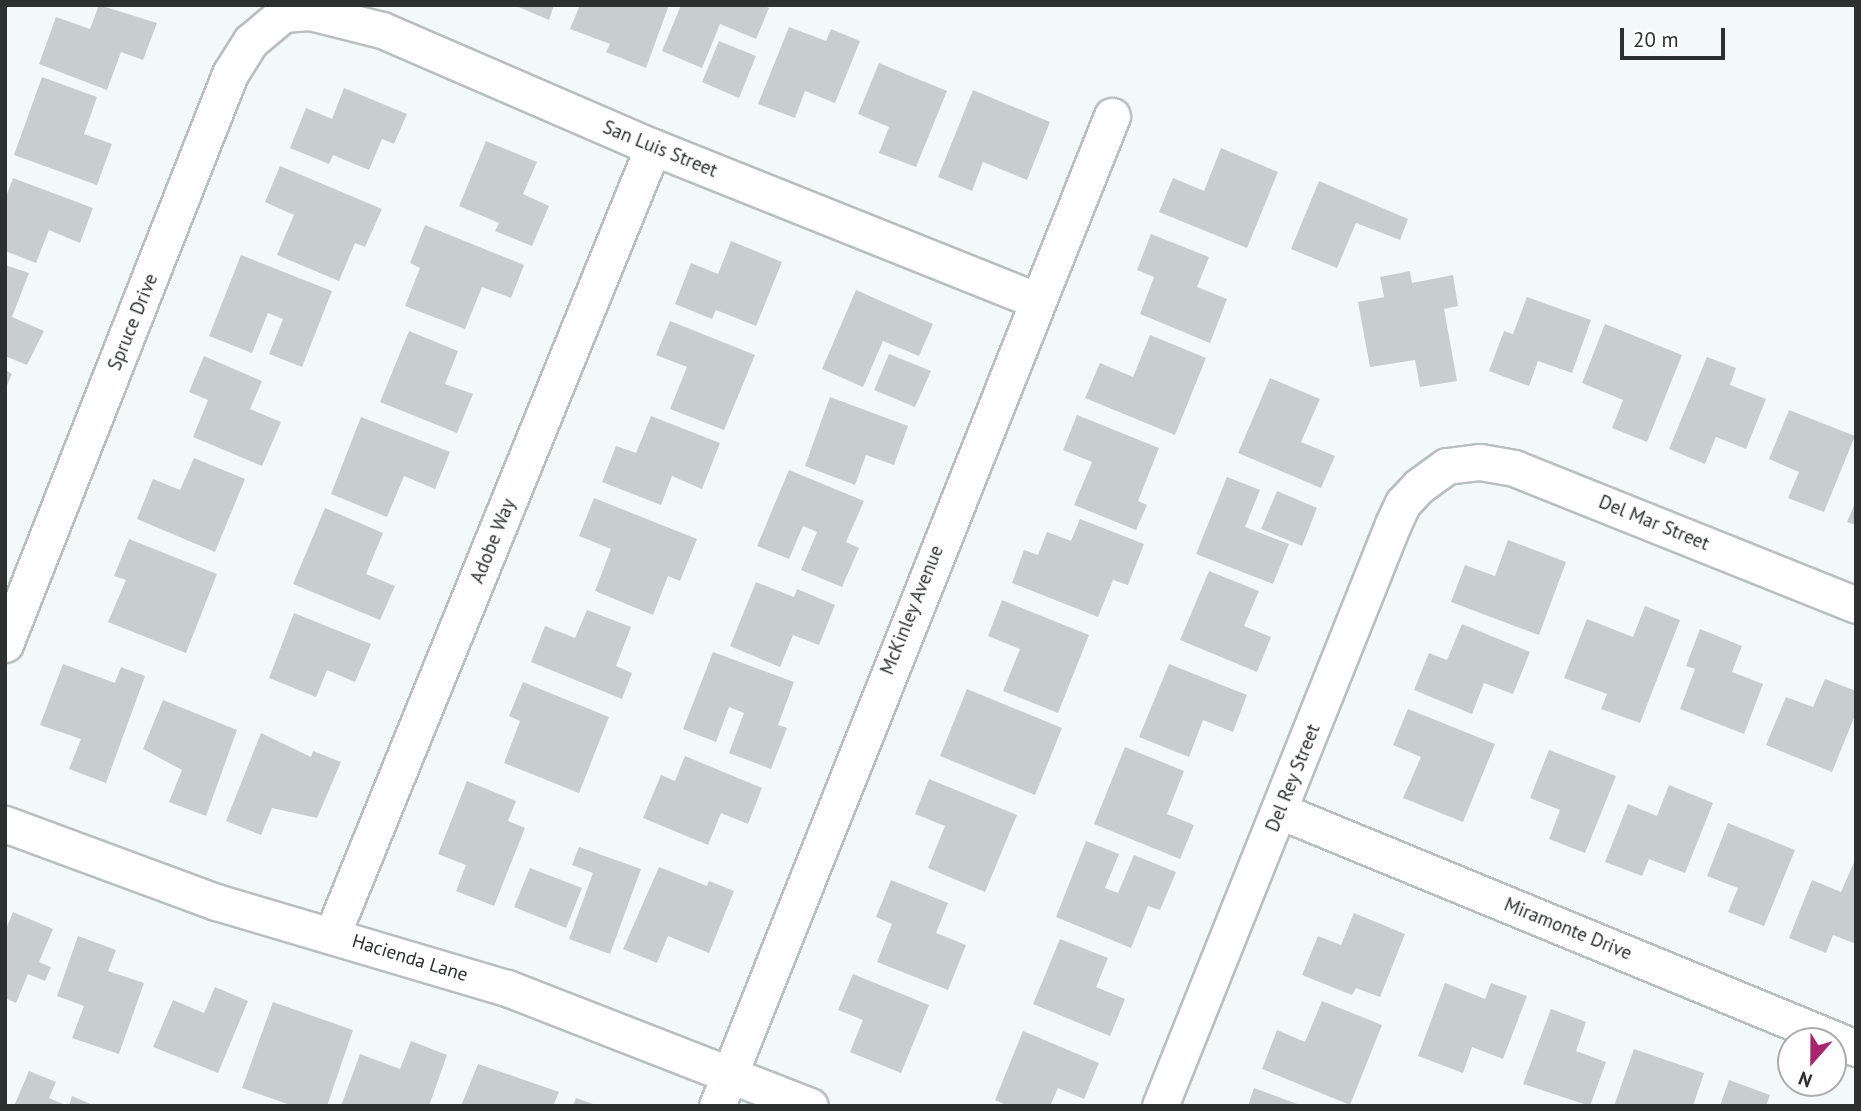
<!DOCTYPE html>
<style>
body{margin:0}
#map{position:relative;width:1861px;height:1111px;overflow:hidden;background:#f3f9f9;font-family:"PT Sans",sans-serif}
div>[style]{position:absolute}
.building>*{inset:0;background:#c8cdce}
.roads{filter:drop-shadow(2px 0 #b9bebf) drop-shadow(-2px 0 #b9bebf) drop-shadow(0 2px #b9bebf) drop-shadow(0 -2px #b9bebf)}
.minor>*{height:35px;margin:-17.5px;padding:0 17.5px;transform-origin:17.5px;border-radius:17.5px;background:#fff}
span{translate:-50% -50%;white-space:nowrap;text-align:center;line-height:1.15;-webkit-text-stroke:5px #fff;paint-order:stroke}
.street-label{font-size:19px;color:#2e3030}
.frame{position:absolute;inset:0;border:7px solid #2e3030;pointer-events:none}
.north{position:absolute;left:1777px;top:1027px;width:70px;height:70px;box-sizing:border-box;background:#fff;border:2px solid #abacac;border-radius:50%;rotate:201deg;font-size:19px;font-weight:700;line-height:28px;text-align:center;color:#2e3030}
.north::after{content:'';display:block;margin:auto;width:24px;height:32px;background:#a82570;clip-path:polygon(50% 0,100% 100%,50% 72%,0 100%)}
.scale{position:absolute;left:1620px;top:28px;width:105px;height:32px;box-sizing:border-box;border:4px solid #2e3030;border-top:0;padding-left:9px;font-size:21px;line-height:24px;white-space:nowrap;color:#2e3030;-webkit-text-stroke:5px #fff;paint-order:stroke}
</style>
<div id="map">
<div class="building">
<i style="clip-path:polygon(99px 5px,157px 23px,143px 60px,121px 52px,107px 90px,39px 64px,56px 17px,90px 29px)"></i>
<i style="clip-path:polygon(514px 5px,554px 5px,549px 20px)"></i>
<i style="clip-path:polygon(580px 5px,669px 5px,646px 68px,606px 52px,610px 44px,570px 29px)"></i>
<i style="clip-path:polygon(681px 5px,763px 5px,769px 8px,756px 39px,720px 24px,702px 68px,662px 51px)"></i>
<i style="clip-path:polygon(789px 27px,826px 41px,831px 29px,860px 41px,835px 103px,805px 91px,795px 118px,758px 104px)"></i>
<i style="clip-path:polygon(719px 41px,756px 56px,739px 98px,702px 82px)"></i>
<i style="clip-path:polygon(879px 63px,947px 91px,916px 167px,879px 153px,889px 127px,858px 114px)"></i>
<i style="clip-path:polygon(42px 77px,97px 97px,84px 134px,112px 144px,97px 185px,14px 155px)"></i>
<i style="clip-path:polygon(344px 88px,407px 114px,394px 144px,382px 139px,369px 170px,333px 155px,329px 164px,290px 148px,306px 108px,332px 119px)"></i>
<i style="clip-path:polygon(973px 90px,1050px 122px,1027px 180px,983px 162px,972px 191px,938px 177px)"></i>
<i style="clip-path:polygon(486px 141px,537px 162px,523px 194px,549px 206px,532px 246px,495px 231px,499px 223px,459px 206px)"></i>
<i style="clip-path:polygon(1221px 148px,1278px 172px,1247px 248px,1159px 212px,1173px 178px,1204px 191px)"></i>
<i style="clip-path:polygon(280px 166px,382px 209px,365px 247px,355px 243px,339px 281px,277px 255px,294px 215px,265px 202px)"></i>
<i style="clip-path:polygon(13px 178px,93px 208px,80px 243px,49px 230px,36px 263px,5px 251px,5px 199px)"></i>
<i style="clip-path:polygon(1319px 181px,1408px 219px,1400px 240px,1356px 223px,1337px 268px,1291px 249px)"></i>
<i style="clip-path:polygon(425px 225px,524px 265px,511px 298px,482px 287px,465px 329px,405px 306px,420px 268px,410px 263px)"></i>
<i style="clip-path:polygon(1151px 234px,1209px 257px,1197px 287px,1227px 299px,1210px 343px,1140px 314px,1154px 277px,1137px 270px)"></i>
<i style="clip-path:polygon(731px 241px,782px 262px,756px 326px,716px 310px,712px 319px,675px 304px,691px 263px,718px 274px)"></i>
<i style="clip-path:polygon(241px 255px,332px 291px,302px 367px,269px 354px,283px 319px,268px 313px,252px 353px,209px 336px)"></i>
<i style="clip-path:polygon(5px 265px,29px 273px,12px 317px,44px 331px,27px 365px,5px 356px)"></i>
<i style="clip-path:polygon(1410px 271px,1412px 283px,1453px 275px,1458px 306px,1444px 309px,1457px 381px,1420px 387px,1415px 360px,1370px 367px,1358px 302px,1384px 297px,1380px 277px)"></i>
<i style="clip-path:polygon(856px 290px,933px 324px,919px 356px,883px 341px,863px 387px,822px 369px)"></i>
<i style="clip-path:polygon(1527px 297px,1591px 320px,1572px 373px,1538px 361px,1529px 386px,1489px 371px,1504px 331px,1513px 334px)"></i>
<i style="clip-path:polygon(670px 321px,755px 355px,724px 430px,670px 409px,687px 367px,656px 355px)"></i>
<i style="clip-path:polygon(1605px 324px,1682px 355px,1647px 442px,1612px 428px,1623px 400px,1582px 383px)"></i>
<i style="clip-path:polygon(409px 331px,458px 351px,445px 384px,473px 394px,457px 433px,380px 402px)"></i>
<i style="clip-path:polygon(1150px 335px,1206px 358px,1175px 435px,1085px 398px,1100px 363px,1133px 377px)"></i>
<i style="clip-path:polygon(889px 354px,931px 371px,915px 407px,874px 390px)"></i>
<i style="clip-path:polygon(204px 356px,262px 381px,250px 409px,281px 422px,262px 466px,193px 437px,208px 400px,189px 392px)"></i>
<i style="clip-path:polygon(1707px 357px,1736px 368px,1730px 385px,1766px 399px,1746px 449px,1716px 437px,1705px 464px,1669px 449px)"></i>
<i style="clip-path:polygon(5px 370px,12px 374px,5px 390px)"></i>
<i style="clip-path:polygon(1270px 378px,1320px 399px,1301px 442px,1335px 456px,1321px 488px,1238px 453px)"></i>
<i style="clip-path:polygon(830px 397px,908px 426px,894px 465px,866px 455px,855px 485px,805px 466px)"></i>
<i style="clip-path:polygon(1789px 410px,1855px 436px,1824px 512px,1788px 498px,1799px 472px,1769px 459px)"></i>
<i style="clip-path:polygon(1077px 415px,1159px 448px,1138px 501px,1147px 505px,1136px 530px,1074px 505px,1092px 462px,1063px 450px)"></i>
<i style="clip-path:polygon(651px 416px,720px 443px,702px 489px,672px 476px,661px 505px,602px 482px,616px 446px,636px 453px)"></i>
<i style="clip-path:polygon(361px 417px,450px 452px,435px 489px,404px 476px,387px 517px,331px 494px)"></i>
<i style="clip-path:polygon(194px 458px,245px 479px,215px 552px,137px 519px,153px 479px,180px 490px)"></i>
<i style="clip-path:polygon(789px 470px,864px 501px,846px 542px,859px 548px,842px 587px,801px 570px,817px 532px,803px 526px,789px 559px,757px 546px)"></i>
<i style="clip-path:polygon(1227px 477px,1260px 490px,1245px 527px,1289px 544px,1273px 584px,1196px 554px)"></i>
<i style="clip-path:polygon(1277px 491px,1317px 508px,1302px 546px,1261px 529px)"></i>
<i style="clip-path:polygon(594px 498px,697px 539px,680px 581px,668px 576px,653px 615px,595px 591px,611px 549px,579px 536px)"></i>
<i style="clip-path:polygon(1856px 501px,1856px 525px,1847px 522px)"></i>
<i style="clip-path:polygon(325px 508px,383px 533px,366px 574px,395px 586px,380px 620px,293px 584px)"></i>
<i style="clip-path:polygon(1080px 519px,1144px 544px,1128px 585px,1113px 580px,1098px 617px,1012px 583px,1024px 550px,1038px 555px,1047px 532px,1071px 541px)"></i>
<i style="clip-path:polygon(129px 539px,217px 574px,186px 653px,108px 622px,126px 580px,114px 576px)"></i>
<i style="clip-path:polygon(1508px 540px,1566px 562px,1539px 635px,1451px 602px,1465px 565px,1495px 576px)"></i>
<i style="clip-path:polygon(1209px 571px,1259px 591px,1244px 626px,1271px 637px,1257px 672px,1180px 640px)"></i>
<i style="clip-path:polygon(756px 582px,794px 597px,797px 589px,835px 605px,819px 645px,793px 635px,780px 667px,730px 646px)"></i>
<i style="clip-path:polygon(1002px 600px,1089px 635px,1058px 713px,1003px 691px,1020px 649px,988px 636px)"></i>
<i style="clip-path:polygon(1645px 606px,1680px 620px,1640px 723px,1601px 709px,1607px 694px,1564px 678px,1587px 619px,1633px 637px)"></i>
<i style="clip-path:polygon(587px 610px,631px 627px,616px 666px,632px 673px,622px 699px,531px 662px,545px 626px,575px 638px)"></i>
<i style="clip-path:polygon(294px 613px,371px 644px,355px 682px,327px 670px,316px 697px,269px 678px)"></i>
<i style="clip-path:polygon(1462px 624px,1530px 652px,1513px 694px,1484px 683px,1472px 714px,1414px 690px,1429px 653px,1447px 660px)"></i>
<i style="clip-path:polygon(1700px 629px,1742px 646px,1732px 672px,1763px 684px,1744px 734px,1680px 709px,1695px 669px,1686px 666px)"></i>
<i style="clip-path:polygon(713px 652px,794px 682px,778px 725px,787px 728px,771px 769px,729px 753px,744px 713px,729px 707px,716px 742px,683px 729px)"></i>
<i style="clip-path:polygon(63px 664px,115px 683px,121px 667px,145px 676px,106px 783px,69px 769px,81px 739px,40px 725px)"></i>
<i style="clip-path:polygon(1169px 664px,1247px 695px,1233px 732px,1203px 720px,1189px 757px,1139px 737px)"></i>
<i style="clip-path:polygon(1825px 679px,1856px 691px,1856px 713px,1832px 772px,1766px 745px,1786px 697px,1813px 707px)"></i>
<i style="clip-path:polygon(523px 682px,609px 717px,579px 793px,504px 763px,520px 721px,509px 716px)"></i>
<i style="clip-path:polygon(967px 689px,1062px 728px,1035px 795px,940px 756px)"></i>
<i style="clip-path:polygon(163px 700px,237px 730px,206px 816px,169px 802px,182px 770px,143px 749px)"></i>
<i style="clip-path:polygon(1408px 709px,1495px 744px,1463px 822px,1403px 798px,1421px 757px,1393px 745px)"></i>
<i style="clip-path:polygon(261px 733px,311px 757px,313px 751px,341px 762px,317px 818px,272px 808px,261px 835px,226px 821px)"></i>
<i style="clip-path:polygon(1125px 747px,1184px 771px,1167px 814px,1194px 825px,1180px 859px,1094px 824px)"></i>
<i style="clip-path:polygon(1549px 750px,1616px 776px,1585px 853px,1549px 839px,1560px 810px,1530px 798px)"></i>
<i style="clip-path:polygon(685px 756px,762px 788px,748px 824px,721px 813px,708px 845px,643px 818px,661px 775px,675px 781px)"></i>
<i style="clip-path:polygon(929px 779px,1017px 815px,985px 892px,928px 868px,945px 826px,915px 814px)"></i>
<i style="clip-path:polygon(467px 781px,516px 801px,508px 821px,525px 828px,494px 906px,456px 891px,466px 865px,438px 854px)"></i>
<i style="clip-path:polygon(1669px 785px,1713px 803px,1685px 873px,1649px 859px,1642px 876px,1605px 862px,1628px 804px,1657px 816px)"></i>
<i style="clip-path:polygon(1728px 823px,1795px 850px,1764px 926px,1728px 912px,1738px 888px,1707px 876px)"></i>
<i style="clip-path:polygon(1086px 841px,1119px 854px,1105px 888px,1118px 893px,1134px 855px,1176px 872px,1160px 910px,1148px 906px,1131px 948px,1056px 917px)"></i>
<i style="clip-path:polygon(579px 847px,641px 869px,610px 954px,569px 939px,593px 873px,572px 865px)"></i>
<i style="clip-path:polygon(1856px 858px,1856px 944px,1833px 935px,1826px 953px,1789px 938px,1812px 880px,1841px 892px)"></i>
<i style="clip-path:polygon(659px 867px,707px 886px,709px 881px,734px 891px,709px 953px,668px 936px,657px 963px,623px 949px)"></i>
<i style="clip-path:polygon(530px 868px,582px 888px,566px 928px,514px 907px)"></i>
<i style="clip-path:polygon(891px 880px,948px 903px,936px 933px,966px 945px,948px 990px,877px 962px,892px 924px,876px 917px)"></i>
<i style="clip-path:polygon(13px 912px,53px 929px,39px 962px,51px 967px,45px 981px,28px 974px,16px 1003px,5px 998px,5px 931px)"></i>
<i style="clip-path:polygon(1354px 913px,1405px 934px,1380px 997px,1356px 988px,1352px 995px,1302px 975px,1318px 936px,1341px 945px)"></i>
<i style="clip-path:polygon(78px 936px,116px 950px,108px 971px,144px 983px,119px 1054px,72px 1038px,84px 1006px,57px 996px)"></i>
<i style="clip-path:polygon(1060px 939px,1108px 958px,1096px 987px,1125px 999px,1110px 1036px,1033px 1004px)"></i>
<i style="clip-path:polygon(853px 974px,929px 1005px,901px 1073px,850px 1052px,863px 1020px,838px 1010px)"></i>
<i style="clip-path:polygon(1445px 983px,1485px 999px,1491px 983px,1527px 996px,1503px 1059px,1472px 1047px,1463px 1073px,1418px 1056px)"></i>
<i style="clip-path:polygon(215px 987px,248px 1001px,218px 1073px,153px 1047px,173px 1000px,204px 1013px)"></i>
<i style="clip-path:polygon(1322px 1001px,1382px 1025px,1350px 1105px,1262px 1069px,1277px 1030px,1305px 1042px)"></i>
<i style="clip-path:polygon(273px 1002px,353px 1030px,327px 1106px,293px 1106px,242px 1088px)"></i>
<i style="clip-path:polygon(1551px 1009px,1586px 1022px,1576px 1051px,1606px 1062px,1590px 1106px,1523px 1084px)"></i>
<i style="clip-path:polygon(1023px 1031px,1099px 1063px,1084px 1099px,1058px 1088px,1050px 1106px,1009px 1106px,995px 1100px)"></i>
<i style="clip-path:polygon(411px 1041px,447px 1055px,429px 1106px,341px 1106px,360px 1054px,400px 1069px)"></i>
<i style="clip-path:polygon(1634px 1049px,1704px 1073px,1693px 1106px,1614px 1106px)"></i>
<i style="clip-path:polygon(478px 1064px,559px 1092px,553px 1106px,461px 1106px)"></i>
<i style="clip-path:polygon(29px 1071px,56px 1082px,49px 1098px,68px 1106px,14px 1106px)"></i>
<i style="clip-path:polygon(1729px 1080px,1770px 1095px,1766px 1106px,1720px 1106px)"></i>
<i style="clip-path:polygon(1254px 1088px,1300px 1105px,1300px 1106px,1248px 1106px)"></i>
<i style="clip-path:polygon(72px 1096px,95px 1106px,69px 1106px)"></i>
<i style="clip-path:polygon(576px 1098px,596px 1105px,596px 1106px,573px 1106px)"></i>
</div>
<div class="roads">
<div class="minor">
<i style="left:5px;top:644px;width:613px;rotate:-68.46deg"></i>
<i style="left:230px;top:74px;width:39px;rotate:-58deg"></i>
<i style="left:251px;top:41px;width:42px;rotate:-40.2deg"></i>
<i style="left:283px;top:14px;width:27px;rotate:-4deg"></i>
<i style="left:310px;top:12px;width:74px;rotate:14deg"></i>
<i style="left:382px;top:30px;width:295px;rotate:23.4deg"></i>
<i style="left:653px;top:147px;width:412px;rotate:21.8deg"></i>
<i style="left:1280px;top:811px;width:623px;rotate:22.37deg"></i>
<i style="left:5px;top:824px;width:225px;rotate:20.3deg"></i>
<i style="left:216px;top:902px;width:303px;rotate:16.5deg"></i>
<i style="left:507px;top:988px;width:325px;rotate:21.3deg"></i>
<i style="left:332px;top:935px;width:851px;rotate:-67.84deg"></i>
<i style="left:717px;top:1106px;width:1066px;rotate:-68.25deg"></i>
<i style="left:1160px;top:1106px;width:627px;rotate:-68.18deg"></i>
<i style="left:1393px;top:524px;width:23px;rotate:-65deg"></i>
<i style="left:1403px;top:503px;width:23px;rotate:-47deg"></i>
<i style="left:1419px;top:486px;width:34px;rotate:-36deg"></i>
<i style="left:1447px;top:466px;width:33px;rotate:-7deg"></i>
<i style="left:1480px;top:462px;width:35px;rotate:10deg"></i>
<i style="left:1514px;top:468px;width:368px;rotate:21.8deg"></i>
</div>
</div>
<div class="street-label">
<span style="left:660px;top:149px;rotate:22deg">San Luis Street</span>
<span style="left:133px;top:322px;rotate:-68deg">Spruce Drive</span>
<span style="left:1654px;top:523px;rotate:22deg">Del Mar Street</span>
<span style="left:493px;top:541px;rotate:-68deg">Adobe Way</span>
<span style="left:912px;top:610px;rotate:-68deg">McKinley Avenue</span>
<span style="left:1293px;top:778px;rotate:-68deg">Del Rey Street</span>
<span style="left:1568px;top:929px;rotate:22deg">Miramonte Drive</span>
<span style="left:410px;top:958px;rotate:17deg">Hacienda Lane</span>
</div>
<div class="frame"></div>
<div class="north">N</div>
<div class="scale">20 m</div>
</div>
